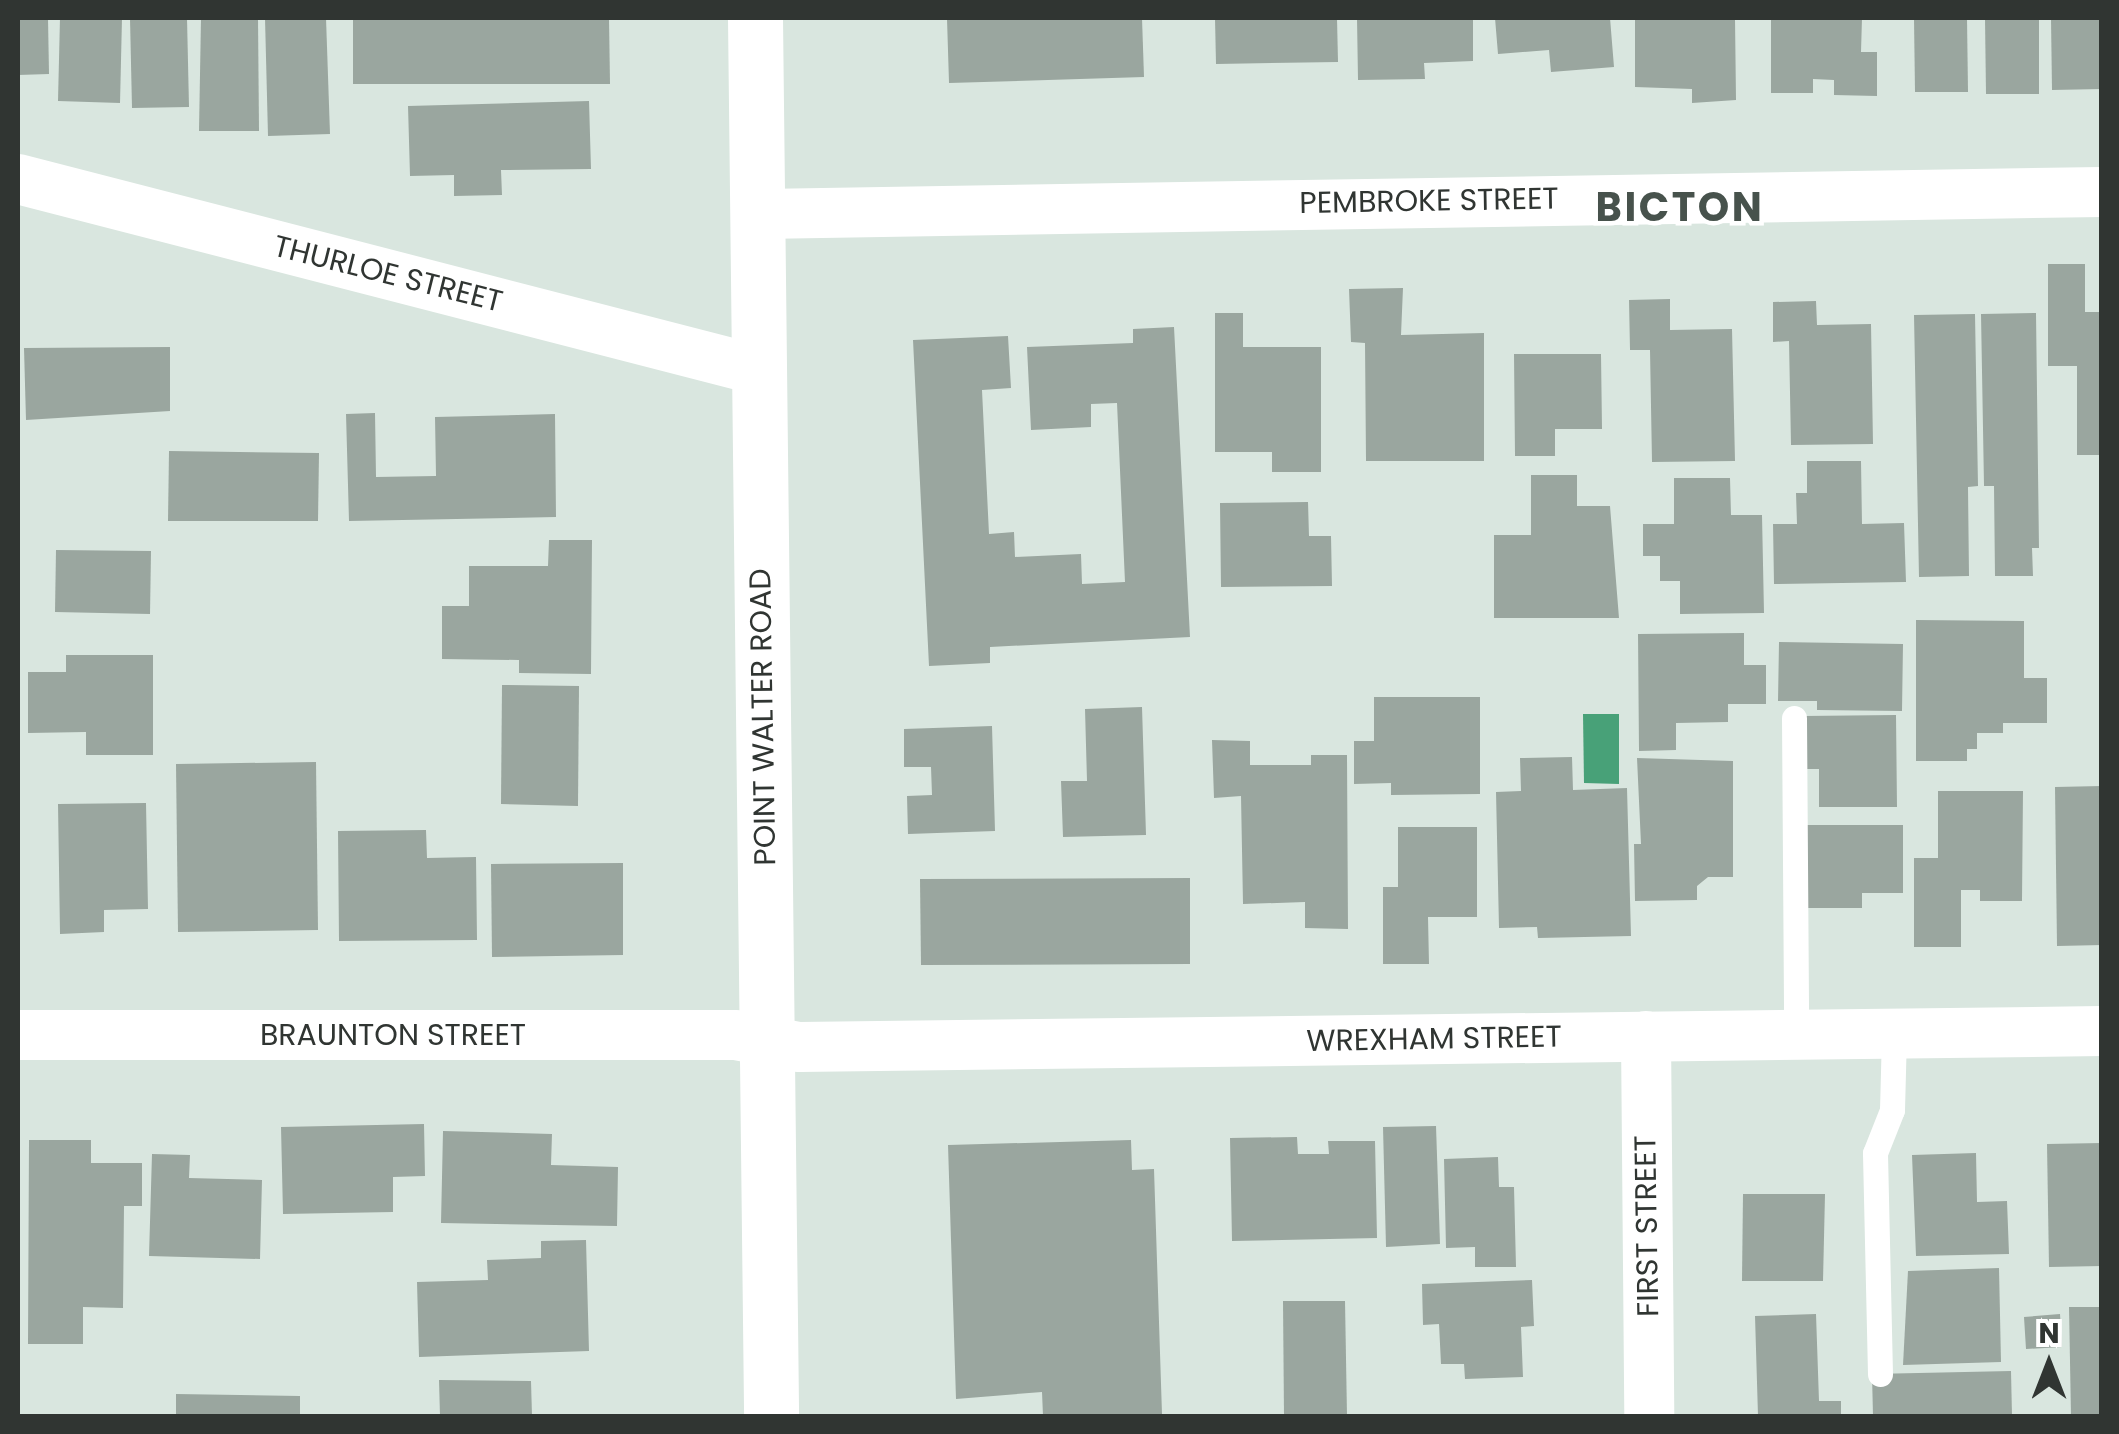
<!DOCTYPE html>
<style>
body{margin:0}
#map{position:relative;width:2119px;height:1434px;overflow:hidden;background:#d9e6df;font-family:Poppins,sans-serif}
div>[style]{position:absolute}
.water>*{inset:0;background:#48a178}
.building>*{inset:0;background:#9aa69f}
.lane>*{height:25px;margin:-12.5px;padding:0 12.5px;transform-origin:12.5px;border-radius:12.5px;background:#fff}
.street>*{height:50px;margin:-25px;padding:0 25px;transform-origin:25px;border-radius:25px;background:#fff}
.secondary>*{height:55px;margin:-27.5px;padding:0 27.5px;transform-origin:27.5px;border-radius:27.5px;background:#fff}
span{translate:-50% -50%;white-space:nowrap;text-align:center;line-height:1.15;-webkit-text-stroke:9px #fff;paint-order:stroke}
.street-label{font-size:30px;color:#303532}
.district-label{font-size:40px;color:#47524c;font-weight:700;letter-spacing:2.5px}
.frame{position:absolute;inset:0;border:20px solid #303532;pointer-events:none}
.north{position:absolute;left:1999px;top:1314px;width:100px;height:100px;-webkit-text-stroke:8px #fff;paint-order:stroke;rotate:0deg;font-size:28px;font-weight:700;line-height:40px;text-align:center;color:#303532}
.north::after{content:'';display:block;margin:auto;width:35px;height:45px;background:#303532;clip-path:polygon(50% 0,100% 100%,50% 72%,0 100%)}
</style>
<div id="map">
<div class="water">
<i style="clip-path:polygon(1583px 714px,1619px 714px,1619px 784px,1584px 783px)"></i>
</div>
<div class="building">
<i style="clip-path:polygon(18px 18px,48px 18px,49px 74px,18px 75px)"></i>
<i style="clip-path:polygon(60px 18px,122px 18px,120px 103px,58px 101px)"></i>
<i style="clip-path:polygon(130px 18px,187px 18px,189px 107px,132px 108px)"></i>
<i style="clip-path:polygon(201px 18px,258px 18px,259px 131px,199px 131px)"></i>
<i style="clip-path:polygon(265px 18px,326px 18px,330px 134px,268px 136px)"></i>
<i style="clip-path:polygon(353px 18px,609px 18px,610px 84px,353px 84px)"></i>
<i style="clip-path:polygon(947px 18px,1142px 18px,1144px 77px,949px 83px)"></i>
<i style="clip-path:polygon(1215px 18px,1337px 18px,1338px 62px,1216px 64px)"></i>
<i style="clip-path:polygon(1357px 18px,1473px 18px,1473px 61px,1424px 63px,1425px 79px,1358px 80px)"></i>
<i style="clip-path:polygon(1495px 18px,1610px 18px,1614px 67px,1551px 72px,1549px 50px,1498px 54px)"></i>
<i style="clip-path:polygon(1635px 18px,1735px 18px,1736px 100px,1692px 103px,1692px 89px,1635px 87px)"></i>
<i style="clip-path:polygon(1771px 18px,1862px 18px,1861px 52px,1877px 52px,1877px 96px,1834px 95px,1834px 80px,1813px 79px,1813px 93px,1771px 93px)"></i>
<i style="clip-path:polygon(1914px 18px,1967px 18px,1968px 92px,1915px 92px)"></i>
<i style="clip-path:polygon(1985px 18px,2039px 18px,2039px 94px,1986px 94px)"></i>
<i style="clip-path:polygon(2051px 18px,2102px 18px,2102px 89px,2052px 90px)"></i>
<i style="clip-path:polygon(589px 101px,591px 169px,501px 170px,502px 195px,454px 196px,454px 175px,410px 176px,408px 106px)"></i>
<i style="clip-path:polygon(2048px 264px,2085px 264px,2085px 312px,2102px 312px,2102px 455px,2077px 455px,2077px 366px,2048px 366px)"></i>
<i style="clip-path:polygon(1403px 288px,1401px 335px,1484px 333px,1484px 461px,1366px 461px,1365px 343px,1351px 342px,1349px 289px)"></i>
<i style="clip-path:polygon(1670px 299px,1670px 330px,1732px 329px,1735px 461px,1652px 462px,1650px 350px,1630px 350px,1629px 300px)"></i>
<i style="clip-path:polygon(1816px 301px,1817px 325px,1871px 324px,1873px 444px,1791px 445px,1789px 341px,1773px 342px,1773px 302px)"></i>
<i style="clip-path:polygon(1215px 313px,1243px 313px,1243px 347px,1321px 347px,1321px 472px,1272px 472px,1272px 452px,1215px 452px)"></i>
<i style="clip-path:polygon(2036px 313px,2039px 548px,2032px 548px,2033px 576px,1995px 576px,1994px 486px,1984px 486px,1981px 314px)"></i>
<i style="clip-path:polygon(1975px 314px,1978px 486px,1968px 487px,1969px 576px,1919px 577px,1914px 315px)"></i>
<i style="clip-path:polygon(1174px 327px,1190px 637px,990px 647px,990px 663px,929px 666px,913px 340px,1008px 336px,1011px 388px,982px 390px,989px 534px,1014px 532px,1015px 557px,1081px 554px,1082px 584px,1125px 582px,1117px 403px,1091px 404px,1091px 427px,1031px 430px,1027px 347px,1133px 343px,1133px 329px)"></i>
<i style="clip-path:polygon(170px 347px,170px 411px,26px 420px,24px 348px)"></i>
<i style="clip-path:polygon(1514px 354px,1601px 354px,1602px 429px,1555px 429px,1555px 456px,1515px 456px)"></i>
<i style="clip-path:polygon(375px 413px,376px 477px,436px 476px,435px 417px,555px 414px,556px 517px,349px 521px,346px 414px)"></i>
<i style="clip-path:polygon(169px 451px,319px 453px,318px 521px,168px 521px)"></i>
<i style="clip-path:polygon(1807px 461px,1861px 461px,1862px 524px,1904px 523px,1906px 582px,1774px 584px,1773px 524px,1797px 524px,1796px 493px,1807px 493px)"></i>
<i style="clip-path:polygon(1531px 475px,1577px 475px,1577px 506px,1610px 506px,1619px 618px,1494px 618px,1494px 535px,1531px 535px)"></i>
<i style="clip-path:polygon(1674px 478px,1730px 478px,1731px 515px,1762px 515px,1764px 613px,1680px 614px,1680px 581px,1660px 581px,1660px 556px,1643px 556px,1643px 524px,1674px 524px)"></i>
<i style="clip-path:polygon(1308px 502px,1309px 536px,1331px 536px,1332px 586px,1221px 587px,1220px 503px)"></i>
<i style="clip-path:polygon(549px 540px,592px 540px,591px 674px,519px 673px,519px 660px,442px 659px,442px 606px,469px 606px,469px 566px,548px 566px)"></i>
<i style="clip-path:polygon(56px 550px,151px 551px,150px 614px,55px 612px)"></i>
<i style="clip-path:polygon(1916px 620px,2024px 621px,2024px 678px,2047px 678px,2047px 723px,2003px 723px,2003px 733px,1977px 733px,1977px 749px,1967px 749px,1967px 761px,1916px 761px)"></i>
<i style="clip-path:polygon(1744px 633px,1744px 665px,1766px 665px,1766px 704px,1728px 704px,1728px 722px,1676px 723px,1676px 750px,1639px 751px,1638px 634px)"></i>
<i style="clip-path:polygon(1779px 642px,1903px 644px,1902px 711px,1817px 710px,1817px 701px,1778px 701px)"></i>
<i style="clip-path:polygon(66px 655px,153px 655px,153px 755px,86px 755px,86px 732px,28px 733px,28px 672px,66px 672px)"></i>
<i style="clip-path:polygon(502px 685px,579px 686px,578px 806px,501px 804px)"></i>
<i style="clip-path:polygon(1374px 697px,1480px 697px,1480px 794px,1391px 795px,1391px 783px,1354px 784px,1354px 741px,1374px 741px)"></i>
<i style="clip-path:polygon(1142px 707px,1146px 835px,1063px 837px,1061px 781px,1087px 781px,1085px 709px)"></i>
<i style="clip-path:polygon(1896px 715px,1897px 807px,1819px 807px,1819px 769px,1804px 769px,1804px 716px)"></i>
<i style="clip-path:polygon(992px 726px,995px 831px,908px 834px,907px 796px,932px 795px,931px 767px,904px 767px,904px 729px)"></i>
<i style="clip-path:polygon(1212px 740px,1250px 741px,1250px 765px,1311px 765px,1311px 755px,1347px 755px,1348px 929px,1305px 928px,1305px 902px,1243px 904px,1241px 796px,1214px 798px)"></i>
<i style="clip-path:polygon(1572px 757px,1573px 790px,1627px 788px,1631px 936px,1538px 938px,1537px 927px,1499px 928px,1496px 792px,1521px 791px,1520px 758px)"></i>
<i style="clip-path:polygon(1637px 758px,1733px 761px,1733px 877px,1708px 877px,1697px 886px,1697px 900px,1635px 901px,1634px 844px,1641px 844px)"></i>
<i style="clip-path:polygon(316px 762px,318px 930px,178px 932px,176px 764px)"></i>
<i style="clip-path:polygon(2102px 786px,2102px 945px,2057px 946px,2055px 787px)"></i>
<i style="clip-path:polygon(1938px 791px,2023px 791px,2022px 901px,1980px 901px,1980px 890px,1961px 890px,1961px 947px,1914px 947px,1914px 858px,1938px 858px)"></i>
<i style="clip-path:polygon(146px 803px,148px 909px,104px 910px,104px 932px,60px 934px,58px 804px)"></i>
<i style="clip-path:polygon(1804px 825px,1903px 825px,1903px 893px,1862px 893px,1862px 908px,1804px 908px)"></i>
<i style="clip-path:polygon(1398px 827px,1477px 827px,1477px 917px,1428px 917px,1429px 964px,1383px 964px,1383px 887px,1398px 887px)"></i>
<i style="clip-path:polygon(426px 830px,427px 858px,476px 857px,477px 940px,339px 941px,338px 831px)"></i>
<i style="clip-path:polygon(623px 863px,623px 955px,492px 957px,491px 864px)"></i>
<i style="clip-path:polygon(1190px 878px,1190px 964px,921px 965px,920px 879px)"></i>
<i style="clip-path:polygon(424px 1124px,425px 1176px,393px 1177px,393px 1212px,283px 1214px,281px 1127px)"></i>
<i style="clip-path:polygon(1436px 1126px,1440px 1244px,1386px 1247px,1383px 1127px)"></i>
<i style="clip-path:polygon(443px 1131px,552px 1134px,551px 1165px,618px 1167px,617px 1226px,441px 1223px)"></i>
<i style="clip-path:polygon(1297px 1137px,1298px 1154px,1329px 1154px,1328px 1141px,1375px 1141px,1377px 1238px,1232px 1241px,1230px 1138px)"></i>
<i style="clip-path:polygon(29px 1140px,91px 1140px,91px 1163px,142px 1163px,142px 1206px,124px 1206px,123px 1308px,83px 1307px,83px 1344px,28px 1344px)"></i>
<i style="clip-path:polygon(1131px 1140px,1132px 1170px,1154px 1169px,1162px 1414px,1043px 1416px,1042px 1392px,956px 1399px,948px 1145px)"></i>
<i style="clip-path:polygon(2102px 1143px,2102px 1266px,2049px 1267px,2047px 1144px)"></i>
<i style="clip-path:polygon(1976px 1153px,1977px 1202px,2007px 1201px,2009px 1254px,1916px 1256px,1912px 1155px)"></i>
<i style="clip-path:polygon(152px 1154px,190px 1155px,189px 1178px,262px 1180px,260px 1259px,149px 1256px)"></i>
<i style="clip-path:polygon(1498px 1157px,1499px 1187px,1514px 1187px,1516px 1267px,1475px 1267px,1475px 1247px,1446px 1248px,1444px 1159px)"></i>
<i style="clip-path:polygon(1743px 1194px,1825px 1194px,1823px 1281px,1742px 1281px)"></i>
<i style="clip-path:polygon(586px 1240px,589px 1351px,419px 1357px,417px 1282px,488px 1280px,487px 1260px,541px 1258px,541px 1241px)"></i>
<i style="clip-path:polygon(1999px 1268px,2001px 1362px,1903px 1365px,1908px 1271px)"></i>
<i style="clip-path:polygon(1532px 1280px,1534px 1326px,1521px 1327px,1523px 1377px,1465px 1379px,1464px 1364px,1441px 1364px,1439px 1324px,1423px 1325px,1422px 1284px)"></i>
<i style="clip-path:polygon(1283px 1301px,1345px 1301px,1347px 1416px,1284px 1416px)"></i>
<i style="clip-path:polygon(2069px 1307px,2102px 1307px,2102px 1416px,2071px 1416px)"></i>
<i style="clip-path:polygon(1816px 1314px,1819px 1401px,1841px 1401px,1841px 1416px,1758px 1416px,1755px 1316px)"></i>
<i style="clip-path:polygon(2060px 1314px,2062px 1347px,2026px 1349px,2024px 1317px)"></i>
<i style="clip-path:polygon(2011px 1371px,2012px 1416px,1873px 1416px,1872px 1374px)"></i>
<i style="clip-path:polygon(439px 1380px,531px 1381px,532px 1416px,440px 1416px)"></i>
<i style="clip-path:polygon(176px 1394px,300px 1396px,300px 1416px,176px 1416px)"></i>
</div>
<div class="lane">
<i style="left:1794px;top:718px;width:316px;rotate:89.6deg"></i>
<i style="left:1880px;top:1374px;width:221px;rotate:-91.3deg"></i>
<i style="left:1875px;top:1153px;width:46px;rotate:-68.4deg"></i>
<i style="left:1892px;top:1110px;width:78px;rotate:-88.5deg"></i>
</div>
<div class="street">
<i style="left:18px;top:179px;width:764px;rotate:14.47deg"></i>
<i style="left:757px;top:214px;width:1345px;rotate:-0.94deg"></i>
<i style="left:18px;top:1035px;width:717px"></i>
<i style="left:735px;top:1035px;width:65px;rotate:10.6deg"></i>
<i style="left:799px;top:1047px;width:1303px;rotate:-0.7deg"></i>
<i style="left:1646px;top:1036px;width:380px;rotate:89.5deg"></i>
</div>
<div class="secondary">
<i style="left:755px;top:18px;width:1398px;rotate:89.34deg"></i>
</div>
<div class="street-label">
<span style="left:1429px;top:201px;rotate:-1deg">PEMBROKE STREET</span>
<span style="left:388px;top:274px;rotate:14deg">THURLOE STREET</span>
<span style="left:763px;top:717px;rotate:-91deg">POINT WALTER ROAD</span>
<span style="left:393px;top:1035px">BRAUNTON STREET</span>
<span style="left:1434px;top:1039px;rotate:-1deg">WREXHAM STREET</span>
<span style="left:1647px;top:1226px;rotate:-91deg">FIRST STREET</span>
</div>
<div class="district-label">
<span style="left:1680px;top:207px">BICTON</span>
</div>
<div class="frame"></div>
<div class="north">N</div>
</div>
